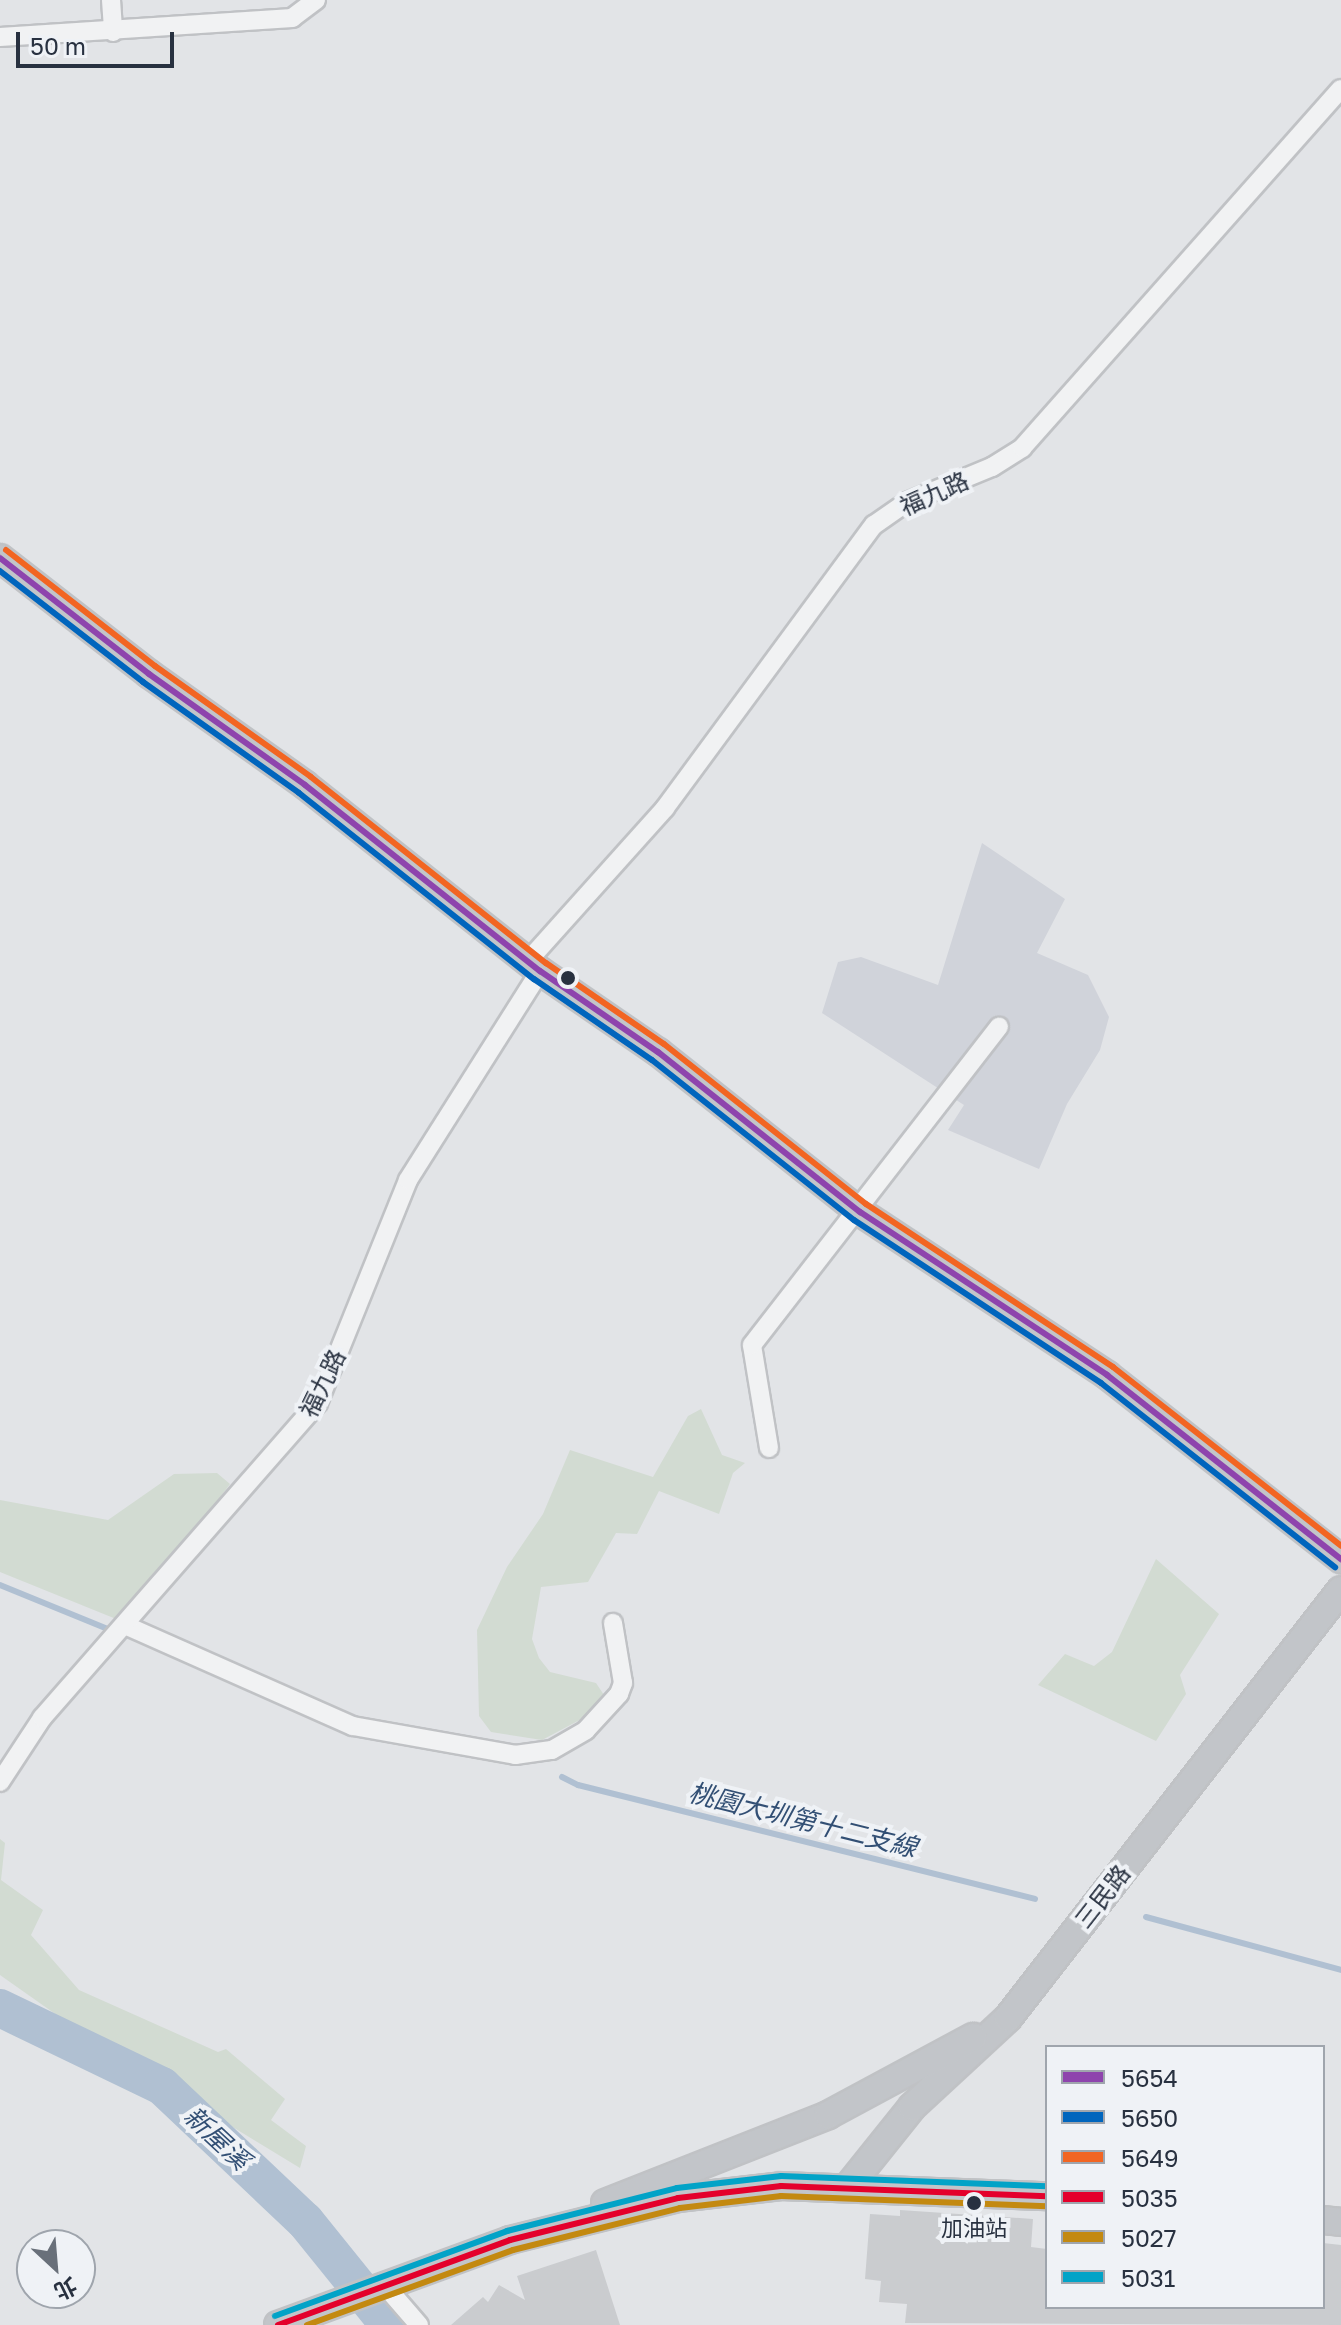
<!DOCTYPE html>
<meta charset="utf-8">
<style>
body{margin:0}
#map{position:relative;width:1341px;height:2325px;overflow:hidden;background:#e2e4e7;font-family:"Golos Text","Noto Sans TC",sans-serif}
div>[style]{position:absolute}
.built>*{inset:0;background:#d0d3da}
.green>*{inset:0;background:#d2dbd2}
.stream>*{height:6px;margin:-3px;padding:0 3px;transform-origin:3px;border-radius:3px;background:#b0c0d2}
.river>*{height:38px;margin:-19px;padding:0 19px;transform-origin:19px;border-radius:19px;background:#b0c0d2}
.building>*{inset:0;background:#cacccf}
.roads{filter:drop-shadow(2px 0 #c0c2c5) drop-shadow(-2px 0 #c0c2c5) drop-shadow(0 2px #c0c2c5) drop-shadow(0 -2px #c0c2c5)}
.street>*{height:18px;margin:-9px;padding:0 9px;transform-origin:9px;border-radius:9px;background:#f1f2f3}
.secondary>*{height:26px;margin:-13px;padding:0 13px;transform-origin:13px;border-radius:13px;background:#c2c5c9}
.bus-1>*{height:6px;margin:-3px;padding:0 3px;transform-origin:3px;border-radius:3px;background:#8e44ad}
.bus-2>*{height:6px;margin:-3px;padding:0 3px;transform-origin:3px;border-radius:3px;background:#0065bd}
.bus-3>*{height:6px;margin:-3px;padding:0 3px;transform-origin:3px;border-radius:3px;background:#f26522}
.bus-4>*{height:6px;margin:-3px;padding:0 3px;transform-origin:3px;border-radius:3px;background:#e4002b}
.bus-5>*{height:6px;margin:-3px;padding:0 3px;transform-origin:3px;border-radius:3px;background:#c38910}
.bus-6>*{height:6px;margin:-3px;padding:0 3px;transform-origin:3px;border-radius:3px;background:#02a3c7}
.dots>*{width:22px;height:22px;translate:-50% -50%;box-sizing:border-box;border:4px solid #eff2f6;border-radius:50%}
span{translate:-50% -50%;white-space:nowrap;text-align:center;line-height:1.15;-webkit-text-stroke:8px #eff2f6;paint-order:stroke}
.bus-label{font-size:22px;color:#283140}
.street-label{font-size:24px;color:#283140}
.water-label{font-size:26px;color:#324f74;font-style:italic}
.legend{position:absolute;left:1045px;top:2045px;width:280px;height:264px;box-sizing:border-box;background:#eff2f6;border:2px solid #9fa5ad;margin:0;padding:10px 14px;list-style:none;font-size:24px;color:#283140}
.legend li{display:flex;align-items:center;gap:16px;height:40px}
.legend b{width:40px;border:2px solid #9fa5ad}
.north{position:absolute;left:16px;top:2229px;width:80px;height:80px;box-sizing:border-box;background:#eff2f6;border:2px solid #9fa5ad;border-radius:50%;rotate:154deg;font-size:22px;font-weight:700;line-height:32px;text-align:center;color:#283140}
.north::after{content:'';display:block;margin:auto;width:28px;height:36px;background:#69707a;clip-path:polygon(50% 0,100% 100%,50% 72%,0 100%)}
.scale{position:absolute;left:16px;top:32px;width:158px;height:36px;box-sizing:border-box;border:4px solid #283140;border-top:0;padding-left:10px;font-size:24px;line-height:28px;white-space:nowrap;color:#283140;-webkit-text-stroke:6px #eff2f6;paint-order:stroke}
</style>
<div id="map">
<div class="built">
<i style="clip-path:polygon(982px 843px,1065px 899px,1037px 953px,1088px 975px,1109px 1017px,1100px 1050px,1067px 1104px,1039px 1169px,948px 1130px,964px 1105px,822px 1013px,838px 962px,861px 957px,938px 985px)"></i>
</div>
<div class="green">
<i style="clip-path:polygon(701px 1409px,722px 1455px,745px 1463px,733px 1473px,719px 1514px,659px 1491px,637px 1534px,616px 1533px,588px 1582px,541px 1587px,532px 1639px,539px 1658px,550px 1672px,596px 1683px,604px 1695px,591px 1714px,542px 1740px,491px 1732px,479px 1716px,477px 1630px,507px 1567px,543px 1514px,570px 1450px,653px 1477px,688px 1416px)"></i>
<i style="clip-path:polygon(217px 1473px,230px 1484px,126px 1623px,0 1572px,0 1500px,108px 1520px,174px 1474px)"></i>
<i style="clip-path:polygon(1156px 1559px,1219px 1614px,1180px 1675px,1186px 1694px,1156px 1741px,1038px 1685px,1065px 1654px,1094px 1666px,1112px 1652px)"></i>
<i style="clip-path:polygon(0 1839px,5px 1843px,1px 1880px,43px 1910px,31px 1935px,79px 1990px,218px 2052px,226px 2049px,285px 2099px,271px 2120px,306px 2146px,300px 2168px,105px 2049px,0 1975px)"></i>
</div>
<div class="stream">
<i style="left:0;top:1585px;width:117px;rotate:22.2deg"></i>
<i style="left:562px;top:1777px;width:18px;rotate:27deg"></i>
<i style="left:578px;top:1785px;width:471px;rotate:14deg"></i>
<i style="left:1146px;top:1917px;width:202px;rotate:15.2deg"></i>
</div>
<div class="river">
<i style="left:0;top:2008px;width:180px;rotate:25.7deg"></i>
<i style="left:162px;top:2086px;width:197px;rotate:43.4deg"></i>
<i style="left:305px;top:2221px;width:134px;rotate:51.1deg"></i>
</div>
<div class="building">
<i style="clip-path:polygon(900px 2210px,1033px 2219px,1031px 2247px,1047px 2249px,1047px 2307px,1323px 2307px,1323px 2243px,1341px 2245px,1341px 2325px,905px 2323px,907px 2304px,879px 2302px,881px 2281px,865px 2279px,870px 2214px,900px 2216px)"></i>
<i style="clip-path:polygon(596px 2250px,620px 2325px,451px 2325px,483px 2297px,488px 2302px,499px 2285px,525px 2300px,517px 2276px)"></i>
</div>
<div class="roads">
<div class="street">
<i style="left:111px;top:0;width:32px;rotate:86deg"></i>
<i style="left:0;top:37px;width:293px;rotate:-3.7deg"></i>
<i style="left:292px;top:18px;width:30px;rotate:-37deg"></i>
<i style="left:527px;top:962px;width:207px;rotate:-48.1deg"></i>
<i style="left:665px;top:808px;width:352px;rotate:-53.6deg"></i>
<i style="left:874px;top:525px;width:40px;rotate:-34.9deg"></i>
<i style="left:907px;top:502px;width:92px;rotate:-22.4deg"></i>
<i style="left:992px;top:467px;width:36px;rotate:-32deg"></i>
<i style="left:1022px;top:448px;width:480px;rotate:-48.4deg"></i>
<i style="left:769px;top:1448px;width:104px;rotate:-99.4deg"></i>
<i style="left:752px;top:1345px;width:403px;rotate:-52.2deg"></i>
<i style="left:127px;top:1626px;width:247px;rotate:23.9deg"></i>
<i style="left:353px;top:1726px;width:165px;rotate:10.1deg"></i>
<i style="left:515px;top:1755px;width:37px;rotate:-8deg"></i>
<i style="left:552px;top:1750px;width:39px;rotate:-30deg"></i>
<i style="left:586px;top:1730px;width:49px;rotate:-47.5deg"></i>
<i style="left:619px;top:1694px;width:12px;rotate:-70deg"></i>
<i style="left:623px;top:1683px;width:61px;rotate:-99.5deg"></i>
<i style="left:0;top:1782px;width:77px;rotate:-56.7deg"></i>
<i style="left:42px;top:1718px;width:419px;rotate:-48.8deg"></i>
<i style="left:318px;top:1403px;width:240px;rotate:-68deg"></i>
<i style="left:408px;top:1180px;width:247px;rotate:-57.7deg"></i>
<i style="left:387px;top:2288px;width:49px;rotate:49.1deg"></i>
</div>
<div class="secondary">
<i style="left:0;top:558px;width:189px;rotate:37.9deg"></i>
<i style="left:149px;top:674px;width:191px;rotate:35.4deg"></i>
<i style="left:305px;top:785px;width:300px;rotate:38.4deg"></i>
<i style="left:540px;top:971px;width:143px;rotate:34.5deg"></i>
<i style="left:658px;top:1052px;width:258px;rotate:38.4deg"></i>
<i style="left:860px;top:1212px;width:296px;rotate:33.4deg"></i>
<i style="left:1107px;top:1375px;width:298px;rotate:38.2deg"></i>
<i style="left:848px;top:2187px;width:102px;rotate:-51.3deg"></i>
<i style="left:912px;top:2107px;width:131px;rotate:-42.8deg"></i>
<i style="left:1008px;top:2018px;width:542px;rotate:-52.12deg"></i>
<i style="left:605px;top:2203px;width:240px;rotate:-21.5deg"></i>
<i style="left:828px;top:2115px;width:165px;rotate:-28.3deg"></i>
<i style="left:1323px;top:2220px;width:18px;rotate:6deg"></i>
<i style="left:278px;top:2325px;width:247px;rotate:-20.1deg"></i>
<i style="left:510px;top:2240px;width:173px;rotate:-14deg"></i>
<i style="left:678px;top:2198px;width:104px;rotate:-6.6deg"></i>
<i style="left:781px;top:2186px;width:266px;rotate:2.2deg"></i>
</div>
</div>
<div class="bus-1">
<i style="left:0;top:558px;width:189px;rotate:37.9deg"></i>
<i style="left:149px;top:674px;width:191px;rotate:35.4deg"></i>
<i style="left:305px;top:785px;width:300px;rotate:38.4deg"></i>
<i style="left:540px;top:971px;width:143px;rotate:34.5deg"></i>
<i style="left:658px;top:1052px;width:258px;rotate:38.4deg"></i>
<i style="left:860px;top:1212px;width:296px;rotate:33.4deg"></i>
<i style="left:1107px;top:1375px;width:298px;rotate:38.2deg"></i>
</div>
<div class="bus-2">
<i style="left:0;top:571px;width:181px;rotate:37.8deg"></i>
<i style="left:143px;top:682px;width:191px;rotate:35.4deg"></i>
<i style="left:299px;top:793px;width:300px;rotate:38.4deg"></i>
<i style="left:534px;top:979px;width:143px;rotate:34.5deg"></i>
<i style="left:652px;top:1060px;width:258px;rotate:38.4deg"></i>
<i style="left:854px;top:1220px;width:296px;rotate:33.4deg"></i>
<i style="left:1101px;top:1383px;width:298px;rotate:38.2deg"></i>
</div>
<div class="bus-3">
<i style="left:6px;top:550px;width:189px;rotate:37.9deg"></i>
<i style="left:155px;top:666px;width:191px;rotate:35.4deg"></i>
<i style="left:311px;top:777px;width:300px;rotate:38.4deg"></i>
<i style="left:546px;top:963px;width:143px;rotate:34.5deg"></i>
<i style="left:664px;top:1044px;width:258px;rotate:38.4deg"></i>
<i style="left:866px;top:1204px;width:296px;rotate:33.4deg"></i>
<i style="left:1113px;top:1367px;width:290px;rotate:38.1deg"></i>
</div>
<div class="bus-4">
<i style="left:278px;top:2325px;width:247px;rotate:-20.1deg"></i>
<i style="left:510px;top:2240px;width:173px;rotate:-14deg"></i>
<i style="left:678px;top:2198px;width:104px;rotate:-6.6deg"></i>
<i style="left:781px;top:2186px;width:266px;rotate:2.2deg"></i>
</div>
<div class="bus-5">
<i style="left:307px;top:2325px;width:219px;rotate:-20deg"></i>
<i style="left:513px;top:2250px;width:172px;rotate:-14.1deg"></i>
<i style="left:680px;top:2208px;width:102px;rotate:-6.8deg"></i>
<i style="left:781px;top:2196px;width:266px;rotate:2.2deg"></i>
</div>
<div class="bus-6">
<i style="left:275px;top:2316px;width:247px;rotate:-20.1deg"></i>
<i style="left:507px;top:2231px;width:175px;rotate:-14.2deg"></i>
<i style="left:677px;top:2188px;width:105px;rotate:-6.6deg"></i>
<i style="left:781px;top:2176px;width:266px;rotate:2.2deg"></i>
</div>
<div class="dots">
<i style="left:568px;top:978px;background:#283140"></i>
<i style="left:974px;top:2203px;background:#283140"></i>
</div>
<div class="bus-label">
<span style="left:974px;top:2228px">加油站</span>
</div>
<div class="street-label">
<span style="left:934px;top:493px;rotate:-24deg">福九路</span>
<span style="left:322px;top:1383px;rotate:-64deg">福九路</span>
<span style="left:1102px;top:1896px;rotate:-52deg">三民路</span>
</div>
<div class="water-label">
<span style="left:803px;top:1820px;rotate:14deg">桃園大圳第十二支線</span>
<span style="left:217px;top:2138px;rotate:43deg">新屋溪</span>
</div>
<ul class="legend">
<li><b style="height:10px;background:#8e44ad"></b>5654</li>
<li><b style="height:10px;background:#0065bd"></b>5650</li>
<li><b style="height:10px;background:#f26522"></b>5649</li>
<li><b style="height:10px;background:#e4002b"></b>5035</li>
<li><b style="height:10px;background:#c38910"></b>5027</li>
<li><b style="height:10px;background:#02a3c7"></b>5031</li>
</ul>
<div class="north">北</div>
<div class="scale">50 m</div>
</div>
